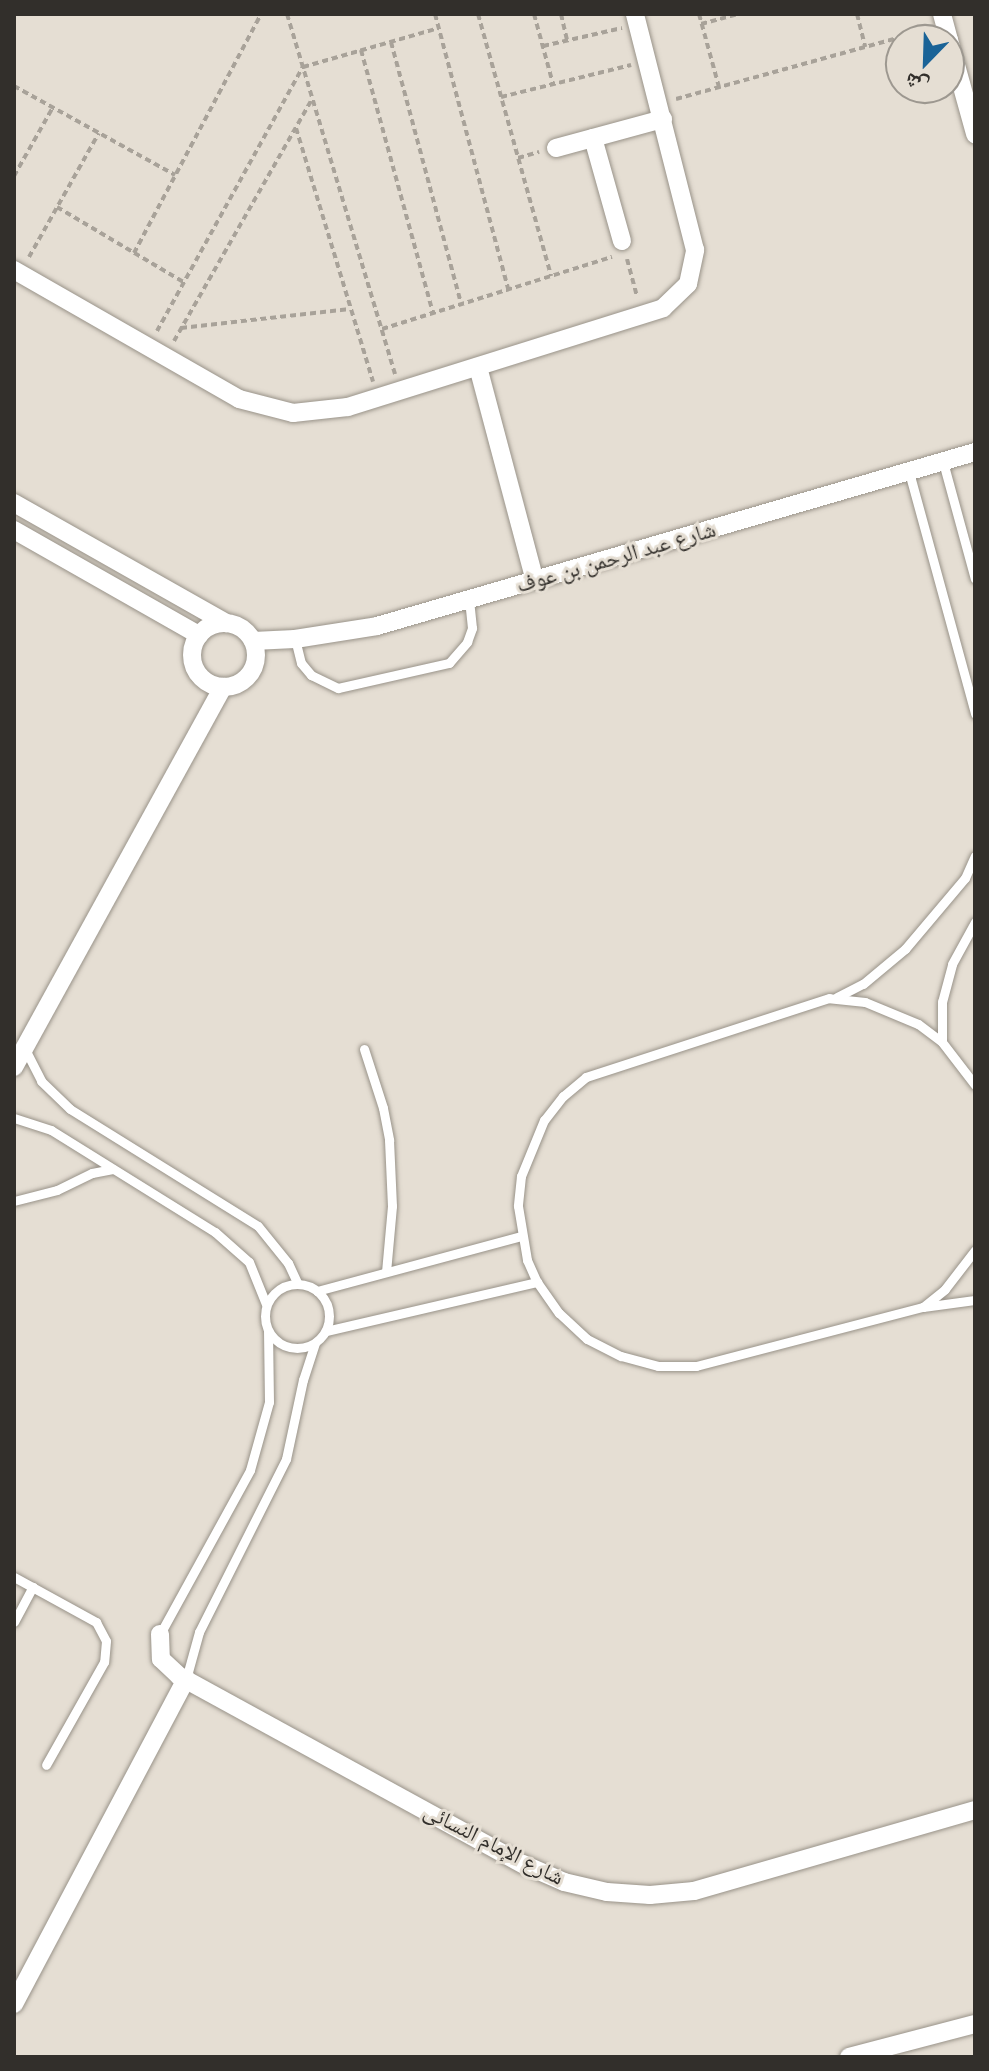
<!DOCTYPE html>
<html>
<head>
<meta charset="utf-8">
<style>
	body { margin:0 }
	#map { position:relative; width:989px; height:2071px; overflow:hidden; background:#e5ded3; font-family:Raleway,"Noto Naskh Arabic",sans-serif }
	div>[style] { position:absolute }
	.path>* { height:4px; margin-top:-2px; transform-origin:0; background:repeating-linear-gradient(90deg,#a8a299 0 6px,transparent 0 10px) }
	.roads { filter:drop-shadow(0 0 2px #999389) drop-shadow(0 0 2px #999389) }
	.service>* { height:9px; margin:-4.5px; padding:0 4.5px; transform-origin:4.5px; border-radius:4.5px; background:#fff }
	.service>.ring { margin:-4.5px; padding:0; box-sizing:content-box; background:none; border:9px solid #fff; border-radius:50% }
	.minor>* { height:18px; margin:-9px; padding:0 9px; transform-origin:9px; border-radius:9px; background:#fff }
	.minor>.ring { margin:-9px; padding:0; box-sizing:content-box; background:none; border:18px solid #fff; border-radius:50% }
	span { translate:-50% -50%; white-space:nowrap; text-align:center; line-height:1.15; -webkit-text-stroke:6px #e5ded3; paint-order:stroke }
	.street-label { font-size:22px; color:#322f2b }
	.frame { position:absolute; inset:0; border:16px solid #322f2b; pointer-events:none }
	.north { position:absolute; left:885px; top:24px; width:80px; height:80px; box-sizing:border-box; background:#e5ded3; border:2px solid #9d9890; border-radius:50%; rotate:203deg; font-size:22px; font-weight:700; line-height:32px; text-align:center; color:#322f2b }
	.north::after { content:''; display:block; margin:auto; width:28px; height:36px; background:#1a6397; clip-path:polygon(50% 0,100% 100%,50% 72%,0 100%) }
</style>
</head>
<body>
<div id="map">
	<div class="path">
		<div style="left:287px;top:14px;width:376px;rotate:73.3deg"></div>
		<div style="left:435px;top:14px;width:285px;rotate:75.1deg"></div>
		<div style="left:478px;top:14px;width:272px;rotate:74.4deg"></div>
		<div style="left:534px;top:14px;width:73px;rotate:74.8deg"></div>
		<div style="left:561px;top:14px;width:28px;rotate:77deg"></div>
		<div style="left:699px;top:14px;width:76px;rotate:74.7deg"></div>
		<div style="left:857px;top:14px;width:34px;rotate:76deg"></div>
		<div style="left:701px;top:24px;width:39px;rotate:-15deg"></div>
		<div style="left:391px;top:42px;width:271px;rotate:75deg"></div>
		<div style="left:543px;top:46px;width:81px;rotate:-12.8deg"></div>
		<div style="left:361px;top:50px;width:273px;rotate:74.7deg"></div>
		<div style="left:14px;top:86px;width:184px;rotate:28.9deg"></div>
		<div style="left:501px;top:97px;width:134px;rotate:-13.8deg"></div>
		<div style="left:676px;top:99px;width:259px;rotate:-15.4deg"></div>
		<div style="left:296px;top:128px;width:265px;rotate:73.1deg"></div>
		<div style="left:518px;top:158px;width:22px;rotate:-16deg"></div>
		<div style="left:14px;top:176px;width:79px;rotate:-60.5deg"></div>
		<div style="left:57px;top:207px;width:149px;rotate:30.7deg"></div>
		<div style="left:134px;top:253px;width:271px;rotate:-62deg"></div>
		<div style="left:29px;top:257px;width:142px;rotate:-60.6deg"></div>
		<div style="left:627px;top:259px;width:39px;rotate:75deg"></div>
		<div style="left:181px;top:328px;width:170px;rotate:-6.4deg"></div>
		<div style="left:382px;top:329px;width:241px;rotate:-17.4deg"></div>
		<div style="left:157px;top:331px;width:302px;rotate:-61.1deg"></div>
		<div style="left:303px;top:67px;width:141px;rotate:-16deg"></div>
		<div style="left:174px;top:341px;width:279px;rotate:-60.3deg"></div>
	</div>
	<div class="roads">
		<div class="service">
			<div style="left:943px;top:462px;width:121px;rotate:74.7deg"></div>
			<div style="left:909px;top:472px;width:251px;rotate:74.7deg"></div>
			<div style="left:295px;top:639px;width:25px;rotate:76deg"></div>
			<div style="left:301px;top:663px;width:16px;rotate:50deg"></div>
			<div style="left:311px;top:675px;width:30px;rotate:26deg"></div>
			<div style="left:338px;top:688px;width:114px;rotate:-12.7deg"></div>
			<div style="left:449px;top:663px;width:28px;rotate:-49deg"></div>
			<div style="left:467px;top:642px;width:15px;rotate:-70deg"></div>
			<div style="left:472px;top:628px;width:28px;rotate:-96deg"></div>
			<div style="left:837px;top:997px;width:29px;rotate:-27deg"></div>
			<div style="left:863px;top:984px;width:55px;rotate:-39.8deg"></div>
			<div style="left:905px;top:949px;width:93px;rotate:-49.8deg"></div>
			<div style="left:965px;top:878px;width:24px;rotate:-66deg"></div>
			<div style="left:942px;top:1042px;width:40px;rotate:-90deg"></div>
			<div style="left:942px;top:1002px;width:39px;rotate:-75deg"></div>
			<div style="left:952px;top:964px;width:48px;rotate:-61.3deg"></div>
			<div style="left:25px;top:1049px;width:36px;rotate:63deg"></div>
			<div style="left:41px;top:1081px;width:40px;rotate:44deg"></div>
			<div style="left:70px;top:1109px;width:221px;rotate:31.9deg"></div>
			<div style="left:258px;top:1226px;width:48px;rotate:51deg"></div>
			<div style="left:288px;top:1263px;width:23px;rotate:65deg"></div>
			<div style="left:364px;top:1049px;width:62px;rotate:72.1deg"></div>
			<div style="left:383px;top:1108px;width:33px;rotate:79deg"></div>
			<div style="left:389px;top:1140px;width:66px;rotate:87.4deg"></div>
			<div style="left:392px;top:1206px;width:66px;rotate:95.2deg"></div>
			<div style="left:975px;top:1085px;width:54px;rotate:-127.5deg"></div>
			<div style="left:942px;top:1042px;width:30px;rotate:-143deg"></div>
			<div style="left:918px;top:1024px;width:57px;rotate:-157.5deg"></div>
			<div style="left:865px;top:1002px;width:36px;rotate:-174deg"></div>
			<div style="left:829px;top:998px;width:256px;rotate:162deg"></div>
			<div style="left:586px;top:1077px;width:30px;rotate:140deg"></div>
			<div style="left:563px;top:1096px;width:31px;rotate:128deg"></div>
			<div style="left:544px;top:1120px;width:61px;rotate:112.3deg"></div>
			<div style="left:521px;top:1176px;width:30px;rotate:96deg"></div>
			<div style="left:518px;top:1206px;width:55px;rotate:80.5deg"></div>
			<div style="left:527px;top:1260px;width:24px;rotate:66deg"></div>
			<div style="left:537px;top:1282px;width:38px;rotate:55deg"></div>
			<div style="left:559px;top:1313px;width:38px;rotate:43deg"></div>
			<div style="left:587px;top:1339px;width:38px;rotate:27deg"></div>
			<div style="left:621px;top:1356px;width:38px;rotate:15deg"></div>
			<div style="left:658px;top:1366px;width:38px"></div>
			<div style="left:696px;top:1366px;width:235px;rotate:-14.6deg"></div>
			<div style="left:923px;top:1307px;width:52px;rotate:-7.7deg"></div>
			<div style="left:14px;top:1118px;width:39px;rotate:18deg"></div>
			<div style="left:51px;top:1130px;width:193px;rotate:31.9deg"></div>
			<div style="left:215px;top:1232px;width:45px;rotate:41.4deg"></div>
			<div style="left:249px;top:1262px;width:45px;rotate:68deg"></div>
			<div style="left:14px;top:1201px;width:44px;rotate:-14.3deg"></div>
			<div style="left:57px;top:1190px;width:39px;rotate:-26deg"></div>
			<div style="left:92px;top:1173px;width:21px;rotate:-11deg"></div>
			<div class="ring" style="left:265px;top:1284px;width:55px;height:55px"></div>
			<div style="left:317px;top:1291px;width:211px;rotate:-15.1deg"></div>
			<div style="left:923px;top:1307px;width:28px;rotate:-39deg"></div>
			<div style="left:945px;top:1289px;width:49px;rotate:-52.4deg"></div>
			<div style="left:326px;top:1331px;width:217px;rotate:-13.1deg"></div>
			<div style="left:14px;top:1577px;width:94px;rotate:28.8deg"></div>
			<div style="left:96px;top:1622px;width:21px;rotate:62deg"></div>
			<div style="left:106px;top:1641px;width:21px;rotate:95deg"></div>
			<div style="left:104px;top:1662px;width:118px;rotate:119.4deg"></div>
			<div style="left:14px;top:1622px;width:40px;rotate:-62deg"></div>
			<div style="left:160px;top:1634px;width:187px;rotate:-61.2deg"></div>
			<div style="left:250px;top:1470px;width:71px;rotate:-74.4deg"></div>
			<div style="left:269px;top:1402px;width:71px;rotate:-90.8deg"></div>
			<div style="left:186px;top:1679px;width:49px;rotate:-74.5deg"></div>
			<div style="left:199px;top:1632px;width:194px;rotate:-63.3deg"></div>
			<div style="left:286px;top:1459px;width:81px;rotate:-77.9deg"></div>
			<div style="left:303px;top:1380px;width:39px;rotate:-72deg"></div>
		</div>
		<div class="minor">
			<div style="left:942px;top:14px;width:27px;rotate:75deg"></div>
			<div style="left:949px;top:40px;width:98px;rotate:74.5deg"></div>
			<div style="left:593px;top:138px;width:107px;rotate:74.3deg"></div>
			<div style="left:556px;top:148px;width:111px;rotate:-15.2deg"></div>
			<div style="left:14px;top:270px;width:259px;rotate:29.8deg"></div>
			<div style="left:239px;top:399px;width:56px;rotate:14.5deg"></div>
			<div style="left:293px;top:413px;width:55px;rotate:-6.2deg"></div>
			<div style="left:348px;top:407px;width:330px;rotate:-17.4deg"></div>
			<div style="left:663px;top:308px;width:35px;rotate:-44deg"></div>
			<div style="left:688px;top:284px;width:35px;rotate:-78deg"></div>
			<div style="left:695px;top:250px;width:244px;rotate:-104.3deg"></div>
			<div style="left:478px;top:367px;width:221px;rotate:75.1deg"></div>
			<div style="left:14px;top:503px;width:244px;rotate:29.5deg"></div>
			<div style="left:14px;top:530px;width:213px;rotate:29.6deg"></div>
			<div class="ring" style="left:192px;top:623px;width:46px;height:46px"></div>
			<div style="left:253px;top:641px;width:42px;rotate:-2.7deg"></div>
			<div style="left:295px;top:639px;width:83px;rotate:-9deg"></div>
			<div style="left:377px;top:626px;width:623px;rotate:-16.22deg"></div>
			<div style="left:14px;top:1067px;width:434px;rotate:-61.2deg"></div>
			<div style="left:160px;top:1634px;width:25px;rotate:88deg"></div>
			<div style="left:161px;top:1659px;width:25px;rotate:43deg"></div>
			<div style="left:179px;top:1676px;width:392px;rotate:28.7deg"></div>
			<div style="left:523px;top:1864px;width:45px;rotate:23.7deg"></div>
			<div style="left:564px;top:1882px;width:44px;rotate:13.1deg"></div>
			<div style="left:607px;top:1892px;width:43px;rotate:4deg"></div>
			<div style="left:650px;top:1895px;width:44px;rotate:-5.2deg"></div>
			<div style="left:694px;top:1891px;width:292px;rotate:-16.1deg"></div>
			<div style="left:14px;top:2004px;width:368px;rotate:-62.1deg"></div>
			<div style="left:849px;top:2057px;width:130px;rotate:-14.7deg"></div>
		</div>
	</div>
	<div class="street-label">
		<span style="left:616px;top:557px;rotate:-16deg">شارع عبد الرحمن بن عوف</span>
		<span style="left:494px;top:1844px;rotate:27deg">شارع الإمام النسائى</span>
	</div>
	<div class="frame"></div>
	<div class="north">ش</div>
</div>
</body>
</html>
